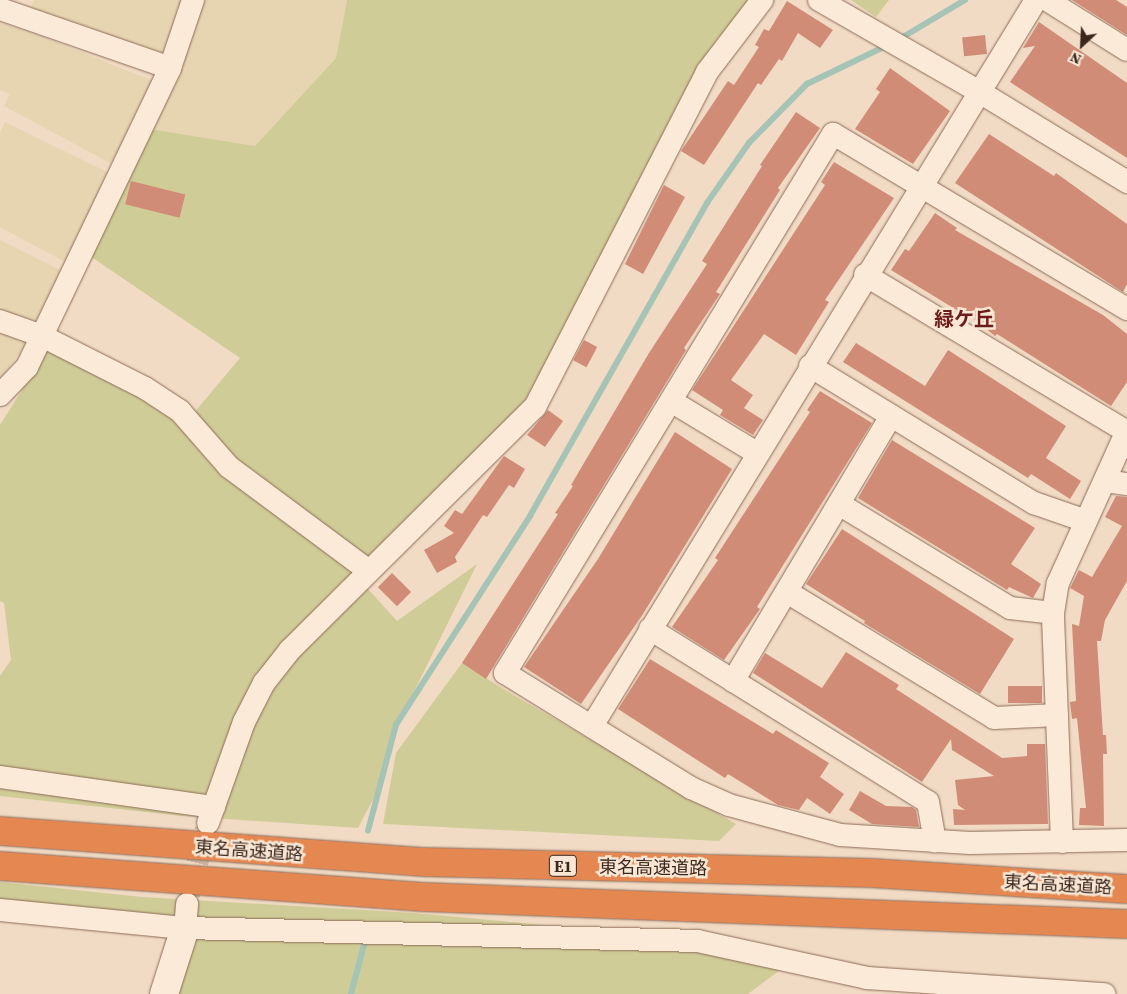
<!DOCTYPE html>
<html>
<head>
<meta charset="utf-8">
<style>
	body { margin:0 }
	#map { position:relative; width:1127px; height:994px; overflow:hidden; background:#f1dbc4; font-family:"Source Serif 4","Noto Sans JP",serif }
	div>[style] { position:absolute }
	.farmland>* { inset:0; background:#e7d4b1 }
	.green>* { inset:0; background:#d0cc97 }
	.stream>* { height:5.5px; margin:-2.75px; padding:0 2.75px; transform-origin:2.75px; border-radius:2.75px; background:#a6c4b5 }
	.building>* { inset:0; background:#d18c77; transform-origin:0 0 }
	.street-tunnel>* { height:22px; margin-top:-11px; transform-origin:0; background:repeating-linear-gradient(90deg,#cdb7a3 0 22px,transparent 0 33px) }
	.roads { filter:drop-shadow(0 0 1px #8d6b59) drop-shadow(0 0 1px #8d6b59) }
	.street>* { height:22px; margin:-11px; padding:0 11px; transform-origin:11px; border-radius:11px; background:#fbead8 }
	.secondary>* { height:28px; margin:-14px; padding:0 14px; transform-origin:14px; border-radius:14px; background:#fbead8 }
	.highway>* { height:28px; margin:-14px; padding:0 14px; transform-origin:14px; border-radius:14px; background:#e58750 }
	span { translate:-50% -50%; white-space:nowrap; text-align:center; line-height:1.15; -webkit-text-stroke:5px #f8e7d4; paint-order:stroke }
	.shield-label span { padding:1px 4px; background:#f8e7d4; border:1px solid; border-radius:4px; -webkit-text-stroke-width:0 }
	.shield-label { font-size:16px; color:#3c271e; font-weight:700 }
	.street-label { font-size:18px; color:#3c271e }
	.quarter-label { font-size:20px; color:#6c1c1a; font-weight:700 }
	.north { position:absolute; left:1057px; top:20px; width:50px; height:50px; -webkit-text-stroke:4px #f8e7d4; paint-order:stroke; rotate:205deg; font-size:14px; font-weight:700; line-height:20px; text-align:center; color:#3c271e }
	.north::after { content:''; display:block; margin:auto; width:18px; height:22px; background:#3c271e; clip-path:polygon(50% 0,100% 100%,50% 72%,0 100%) }
</style>
</head>
<body>
<div id="map">
	<div class="farmland">
		<div style="clip-path:polygon(34px 0,347px 0,336px 58px,255px 146px,150px 129px,166px 59px,30px 10px)"></div>
		<div style="clip-path:polygon(0 23px,36px 34px,153px 81px,112px 164px,4px 106px,10px 94px,0 90px)"></div>
		<div style="clip-path:polygon(5px 122px,109px 173px,67px 263px,0 227px,0 133px)"></div>
		<div style="clip-path:polygon(0 240px,62px 271px,38px 327px,0 314px)"></div>
		<div style="clip-path:polygon(0 332px,28px 342px,0 380px)"></div>
	</div>
	<div class="green">
		<div style="clip-path:polygon(347px 0,758px 0,682px 121px,585px 311px,502px 439px,360px 580px,397px 621px,477px 564px,393px 734px,380px 786px,358px 828px,183px 816px,0 796px,0 676px,11px 660px,4px 603px,0 601px,0 425px,52px 342px,188px 420px,240px 358px,90px 256px,150px 129px,255px 146px,336px 58px)"></div>
		<div style="clip-path:polygon(851px 0,889px 0,876px 17px)"></div>
		<div style="clip-path:polygon(462px 663px,500px 687px,736px 824px,719px 841px,383px 824px,396px 753px)"></div>
		<div style="clip-path:polygon(0 882px,142px 897px,413px 913px,545px 925px,226px 928px,703px 942px,784px 967px,748px 994px,164px 994px,185px 928px,0 910px)"></div>
	</div>
	<div class="stream">
		<div style="left:898px;top:40px;width:78px;rotate:-30.8deg"></div>
		<div style="left:368px;top:831px;width:110px;rotate:-75.2deg"></div>
		<div style="left:396px;top:725px;width:248px;rotate:-57.3deg"></div>
		<div style="left:530px;top:516px;width:360px;rotate:-60.5deg"></div>
		<div style="left:707px;top:203px;width:73px;rotate:-55deg"></div>
		<div style="left:749px;top:143px;width:83px;rotate:-45.5deg"></div>
		<div style="left:807px;top:84px;width:90px;rotate:-25.7deg"></div>
		<div style="left:351px;top:994px;width:51px;rotate:-75.1deg"></div>
	</div>
	<div class="building">
		<div style="clip-path:polygon(1072px 0,1116px 0,1127px 7px,1127px 35px)"></div>
		<div style="clip-path:polygon(787px 1px,833px 30px,820px 48px,798px 33px,782px 61px,779px 59px,761px 85px,758px 83px,704px 165px,681px 151px,728px 81px,734px 85px,759px 47px,755px 45px,764px 29px,769px 31px)"></div>
		<div style="clip-path:polygon(1039px 22px,1127px 83px,1127px 158px,1010px 82px,1035px 46px,1023px 48px)"></div>
		<div style="left:985px;top:35px;width:19px;height:23px;rotate:84deg"></div>
		<div style="clip-path:polygon(890px 68px,950px 111px,913px 164px,855px 129px,880px 92px,876px 89px)"></div>
		<div style="clip-path:polygon(796px 112px,820px 128px,778px 188px,780px 190px,716px 292px,720px 294px,684px 348px,686px 350px,486px 679px,462px 663px,558px 514px,555px 513px,573px 486px,571px 485px,649px 353px,707px 264px,702px 261px,762px 166px,760px 165px)"></div>
		<div style="clip-path:polygon(989px 134px,1054px 176px,1056px 173px,1127px 224px,1127px 284px,1123px 292px,955px 183px)"></div>
		<div style="clip-path:polygon(834px 162px,894px 198px,825px 300px,829px 302px,796px 355px,764px 334px,731px 380px,753px 395px,744px 408px,763px 420px,753px 435px,720px 415px,723px 410px,692px 390px,825px 185px,821px 182px)"></div>
		<div style="left:131px;top:181px;width:56px;height:24px;rotate:14deg"></div>
		<div style="clip-path:polygon(664px 185px,685px 197px,643px 274px,625px 264px)"></div>
		<div style="clip-path:polygon(935px 213px,957px 228px,955px 230px,1103px 315px,1127px 334px,1127px 382px,1111px 406px,997px 334px,995px 336px,962px 309px,960px 312px,891px 270px,905px 249px,909px 251px)"></div>
		<div style="left:584px;top:340px;width:15px;height:23px;rotate:28deg"></div>
		<div style="clip-path:polygon(856px 343px,925px 386px,948px 350px,1066px 426px,1046px 458px,1081px 481px,1070px 499px,1031px 474px,1028px 478px,843px 362px)"></div>
		<div style="clip-path:polygon(820px 391px,872px 423px,757px 607px,760px 609px,724px 660px,672px 627px,718px 560px,715px 558px,810px 412px,807px 410px)"></div>
		<div style="clip-path:polygon(548px 410px,563px 421px,545px 447px,527px 435px)"></div>
		<div style="clip-path:polygon(675px 432px,732px 469px,643px 614px,581px 704px,524px 667px,598px 559px)"></div>
		<div style="clip-path:polygon(892px 440px,1035px 528px,1011px 564px,1041px 584px,1033px 598px,1009px 587px,1007px 590px,858px 498px)"></div>
		<div style="clip-path:polygon(504px 456px,525px 469px,514px 488px,509px 485px,487px 517px,483px 515px,455px 557px,457px 562px,437px 573px,424px 550px,454px 533px,444px 526px,455px 510px,462px 514px)"></div>
		<div style="clip-path:polygon(1116px 496px,1127px 497px,1127px 581px,1105px 620px,1101px 641px,1097px 641px,1103px 735px,1106px 735px,1107px 754px,1103px 754px,1104px 826px,1079px 825px,1080px 808px,1086px 808px,1077px 718px,1072px 719px,1070px 702px,1076px 701px,1072px 624px,1079px 626px,1084px 596px,1070px 588px,1079px 570px,1092px 577px,1122px 526px,1105px 517px)"></div>
		<div style="clip-path:polygon(842px 529px,1014px 639px,980px 694px,864px 623px,865px 621px,806px 584px)"></div>
		<div style="left:392px;top:573px;width:27px;height:20px;rotate:45deg"></div>
		<div style="clip-path:polygon(846px 652px,899px 685px,896px 689px,1002px 758px,1027px 756px,1027px 744px,1045px 744px,1048px 824px,954px 825px,953px 809px,965px 810px,958px 805px,955px 780px,994px 776px,952px 750px,951px 739px,922px 782px,753px 673px,765px 653px,822px 688px)"></div>
		<div style="clip-path:polygon(650px 659px,773px 734px,776px 730px,829px 763px,820px 777px,844px 794px,830px 814px,807px 798px,799px 810px,778px 805px,728px 774px,725px 778px,618px 709px)"></div>
		<div style="left:1042px;top:686px;width:17px;height:34px;rotate:90deg"></div>
		<div style="clip-path:polygon(860px 791px,886px 806px,912px 807px,916px 810px,919px 827px,872px 824px,849px 810px)"></div>
	</div>
	<div class="street-tunnel">
		<div style="left:189px;top:895px;width:68px;rotate:-75.6deg"></div>
	</div>
	<div class="roads">
		<div class="street">
			<div style="left:819px;top:0;width:183px;rotate:29.8deg"></div>
			<div style="left:978px;top:91px;width:175px;rotate:31.4deg"></div>
			<div style="left:1047px;top:0;width:94px;rotate:32deg"></div>
			<div style="left:0;top:9px;width:180px;rotate:19.1deg"></div>
			<div style="left:865px;top:275px;width:305px;rotate:30.9deg"></div>
			<div style="left:1127px;top:309px;width:342px;rotate:-149.2deg"></div>
			<div style="left:833px;top:134px;width:631px;rotate:121.32deg"></div>
			<div style="left:505px;top:673px;width:219px;rotate:31.7deg"></div>
			<div style="left:691px;top:788px;width:42px;rotate:24.1deg"></div>
			<div style="left:729px;top:805px;width:115px;rotate:15.1deg"></div>
			<div style="left:840px;top:835px;width:130px;rotate:3.5deg"></div>
			<div style="left:970px;top:843px;width:157px;rotate:-1.1deg"></div>
			<div style="left:0;top:321px;width:45px;rotate:19.7deg"></div>
			<div style="left:42px;top:336px;width:115px;rotate:26.8deg"></div>
			<div style="left:145px;top:388px;width:42px;rotate:33.3deg"></div>
			<div style="left:180px;top:411px;width:74px;rotate:48.8deg"></div>
			<div style="left:229px;top:467px;width:174px;rotate:36.6deg"></div>
			<div style="left:810px;top:366px;width:263px;rotate:31.5deg"></div>
			<div style="left:1034px;top:503px;width:55px;rotate:19.1deg"></div>
			<div style="left:0;top:395px;width:39px;rotate:-46deg"></div>
			<div style="left:27px;top:367px;width:331px;rotate:-64.4deg"></div>
			<div style="left:170px;top:68px;width:72px;rotate:-71.3deg"></div>
			<div style="left:671px;top:401px;width:100px;rotate:31.2deg"></div>
			<div style="left:1105px;top:481px;width:22px;rotate:8deg"></div>
			<div style="left:839px;top:504px;width:200px;rotate:31.3deg"></div>
			<div style="left:1010px;top:608px;width:43px;rotate:6.6deg"></div>
			<div style="left:787px;top:592px;width:242px;rotate:31.3deg"></div>
			<div style="left:994px;top:718px;width:63px;rotate:-2.7deg"></div>
			<div style="left:650px;top:629px;width:327px;rotate:31.9deg"></div>
			<div style="left:928px;top:802px;width:40px;rotate:80deg"></div>
			<div style="left:733px;top:681px;width:309px;rotate:-59.2deg"></div>
			<div style="left:592px;top:726px;width:851px;rotate:-58.55deg"></div>
			<div style="left:0;top:777px;width:216px;rotate:8deg"></div>
			<div style="left:208px;top:823px;width:107px;rotate:-70.4deg"></div>
			<div style="left:244px;top:722px;width:44px;rotate:-62.9deg"></div>
			<div style="left:264px;top:683px;width:42px;rotate:-51.8deg"></div>
			<div style="left:290px;top:650px;width:345px;rotate:-44.8deg"></div>
			<div style="left:535px;top:407px;width:377px;rotate:-62.8deg"></div>
			<div style="left:707px;top:72px;width:91px;rotate:-52.6deg"></div>
			<div style="left:1062px;top:842px;width:229px;rotate:-92.3deg"></div>
			<div style="left:1053px;top:613px;width:30px;rotate:-81deg"></div>
			<div style="left:1058px;top:583px;width:167px;rotate:-65.6deg"></div>
			<div style="left:0;top:910px;width:186px;rotate:5.6deg"></div>
			<div style="left:185px;top:928px;width:513px;rotate:1.45deg"></div>
			<div style="left:698px;top:941px;width:173px;rotate:12.3deg"></div>
			<div style="left:867px;top:978px;width:238px;rotate:3.9deg"></div>
			<div style="left:185px;top:928px;width:24px;rotate:-85deg"></div>
		</div>
		<div class="secondary">
			<div style="left:164px;top:994px;width:69px;rotate:-72.3deg"></div>
		</div>
		<div class="highway">
			<div style="left:0;top:831px;width:425px;rotate:4.2deg"></div>
			<div style="left:424px;top:862px;width:447px;rotate:1.4deg"></div>
			<div style="left:871px;top:873px;width:256px;rotate:3.6deg"></div>
			<div style="left:0;top:866px;width:424px;rotate:4.2deg"></div>
			<div style="left:423px;top:897px;width:705px;rotate:2.2deg"></div>
		</div>
	</div>
	<div class="shield-label">
		<span style="left:563px;top:866px">E1</span>
	</div>
	<div class="street-label">
		<span style="left:249px;top:851px;rotate:4deg">東名高速道路</span>
		<span style="left:653px;top:868px;rotate:1deg">東名高速道路</span>
		<span style="left:1058px;top:885px;rotate:3deg">東名高速道路</span>
	</div>
	<div class="quarter-label">
		<span style="left:964px;top:319px">緑ケ丘</span>
	</div>
	<div class="north">N</div>
</div>
</body>
</html>
